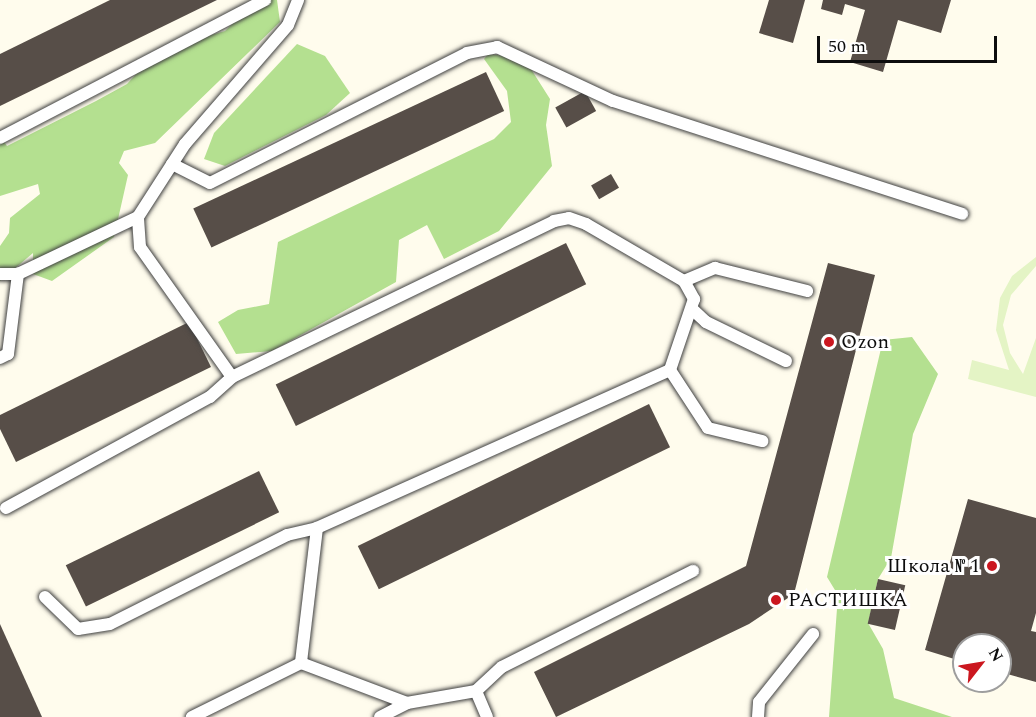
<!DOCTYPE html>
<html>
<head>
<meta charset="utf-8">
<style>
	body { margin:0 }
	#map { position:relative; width:1036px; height:717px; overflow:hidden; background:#fffced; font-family:Spectral,serif }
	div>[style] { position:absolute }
	.forest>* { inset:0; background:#b4e090 }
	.pitch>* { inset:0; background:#e4f4c5 }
	.building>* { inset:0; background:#574e48; transform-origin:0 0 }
	.roads { filter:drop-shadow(0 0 2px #404040) drop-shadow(0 0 2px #404040) }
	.lane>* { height:12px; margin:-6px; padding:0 6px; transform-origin:6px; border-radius:6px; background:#fff }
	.dots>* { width:16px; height:16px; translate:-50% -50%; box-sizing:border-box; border:3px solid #fff; border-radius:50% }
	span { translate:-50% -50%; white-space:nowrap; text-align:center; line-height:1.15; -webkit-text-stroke:6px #fff; paint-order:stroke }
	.poi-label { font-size:20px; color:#0d0d0d }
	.left { translate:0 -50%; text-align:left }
	.right { translate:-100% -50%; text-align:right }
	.north { position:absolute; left:952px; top:633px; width:60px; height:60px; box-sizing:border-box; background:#fff; border:2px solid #9e9e9e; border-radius:50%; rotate:59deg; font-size:16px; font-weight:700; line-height:24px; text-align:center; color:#0d0d0d }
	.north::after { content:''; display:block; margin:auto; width:21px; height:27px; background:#cb171f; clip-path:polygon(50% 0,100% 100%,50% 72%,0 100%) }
	.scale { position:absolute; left:817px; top:36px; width:180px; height:27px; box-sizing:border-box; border:3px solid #0d0d0d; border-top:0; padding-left:8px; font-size:18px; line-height:21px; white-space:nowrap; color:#0d0d0d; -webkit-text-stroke:4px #fff; paint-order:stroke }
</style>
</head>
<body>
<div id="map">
	<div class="forest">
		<div style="clip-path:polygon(256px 0,277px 0,280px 22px,155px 143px,124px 151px,119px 163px,128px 175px,114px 237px,52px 281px,33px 274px,33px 253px,0 281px,0 246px,9px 233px,10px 218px,40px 194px,38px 184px,0 196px,0 136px,7px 146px,96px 101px,127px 84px,158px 50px,225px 31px)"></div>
		<div style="clip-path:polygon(297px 44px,325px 56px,350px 93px,326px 115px,225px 166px,204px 159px,214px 133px)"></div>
		<div style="clip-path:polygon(488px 54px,524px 58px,550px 99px,546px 125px,552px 166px,499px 231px,444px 259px,427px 225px,399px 240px,396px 282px,272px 351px,236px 354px,218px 322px,238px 310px,269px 304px,278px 242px,494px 139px,511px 122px,507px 91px,484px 59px)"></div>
		<div style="clip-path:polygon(912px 337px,938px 374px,913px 434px,891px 558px,878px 579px,868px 623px,883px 649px,894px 698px,952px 717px,829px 717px,838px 595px,827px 577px,883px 340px)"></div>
	</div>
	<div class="pitch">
		<div style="clip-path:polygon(1036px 257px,1036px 266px,1011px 295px,1003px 325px,1010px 353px,1023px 374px,1036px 338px,1036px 397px,968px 379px,972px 360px,1009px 370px,996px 330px,1000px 298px,1012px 276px)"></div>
	</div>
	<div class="building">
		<div style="clip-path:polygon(110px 0,217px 0,0 106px,0 54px)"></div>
		<div style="clip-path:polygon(769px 0,805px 0,793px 43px,759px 33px)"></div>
		<div style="clip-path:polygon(823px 0,951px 0,941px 33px,898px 20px,883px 72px,850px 62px,865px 10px,845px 4px,842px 15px,821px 9px)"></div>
		<div style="left:486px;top:72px;width:43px;height:323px;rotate:65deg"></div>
		<div style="left:585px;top:91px;width:23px;height:34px;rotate:61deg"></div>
		<div style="left:611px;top:174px;width:16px;height:23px;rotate:60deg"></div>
		<div style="left:566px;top:243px;width:46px;height:323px;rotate:64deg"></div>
		<div style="clip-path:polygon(828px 263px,875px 275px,794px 594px,749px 624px,556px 717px,534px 672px,746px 566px)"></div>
		<div style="clip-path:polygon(189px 322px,211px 367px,16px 462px,0 429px,0 415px)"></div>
		<div style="left:649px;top:404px;width:48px;height:324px;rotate:64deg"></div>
		<div style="left:259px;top:471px;width:46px;height:215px;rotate:64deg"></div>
		<div style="clip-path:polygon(968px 499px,1036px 518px,1036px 613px,1031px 631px,1036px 632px,1036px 682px,1000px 672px,1000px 645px,964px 645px,964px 662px,925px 650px)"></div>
		<div style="left:878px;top:579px;width:28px;height:46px;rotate:13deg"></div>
		<div style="clip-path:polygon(0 624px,42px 717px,0 717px)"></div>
	</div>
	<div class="roads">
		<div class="lane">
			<div style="left:0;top:138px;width:299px;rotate:-27.5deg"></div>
			<div style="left:172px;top:164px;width:42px;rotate:26.6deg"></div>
			<div style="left:210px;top:183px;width:288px;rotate:-26.8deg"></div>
			<div style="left:467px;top:53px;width:31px;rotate:-11deg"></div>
			<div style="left:497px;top:47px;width:128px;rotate:25deg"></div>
			<div style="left:613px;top:101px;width:367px;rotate:17.9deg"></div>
			<div style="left:0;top:274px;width:18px"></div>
			<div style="left:18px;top:274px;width:133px;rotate:-25.4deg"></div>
			<div style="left:684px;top:281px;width:34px;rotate:-23deg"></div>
			<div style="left:715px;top:268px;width:95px;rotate:14deg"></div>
			<div style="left:692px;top:309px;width:19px;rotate:43deg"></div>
			<div style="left:706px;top:322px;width:89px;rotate:26deg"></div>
			<div style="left:0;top:358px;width:9px;rotate:-27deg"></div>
			<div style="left:8px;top:354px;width:81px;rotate:-82.9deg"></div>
			<div style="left:670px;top:370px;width:69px;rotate:56.8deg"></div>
			<div style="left:708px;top:428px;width:56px;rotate:13.5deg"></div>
			<div style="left:232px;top:377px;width:159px;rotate:-125.3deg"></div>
			<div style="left:140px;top:247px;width:30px;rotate:-94deg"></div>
			<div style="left:138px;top:217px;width:87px;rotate:-57.2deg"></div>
			<div style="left:185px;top:144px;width:157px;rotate:-49.1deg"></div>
			<div style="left:288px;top:25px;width:27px;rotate:-68deg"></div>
			<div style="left:6px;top:508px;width:232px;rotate:-28.6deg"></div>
			<div style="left:210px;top:397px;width:30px;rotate:-42deg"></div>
			<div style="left:232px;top:377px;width:358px;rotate:-25.8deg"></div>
			<div style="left:554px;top:221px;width:15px;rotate:-11deg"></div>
			<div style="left:569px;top:218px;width:18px;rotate:19deg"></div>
			<div style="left:586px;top:224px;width:113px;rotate:30.2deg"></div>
			<div style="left:684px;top:281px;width:21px;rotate:61deg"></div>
			<div style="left:694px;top:299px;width:75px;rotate:108.7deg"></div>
			<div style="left:670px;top:370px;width:387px;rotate:155.9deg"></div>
			<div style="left:317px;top:528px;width:136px;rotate:96.8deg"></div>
			<div style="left:301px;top:663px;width:122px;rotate:153.6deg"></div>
			<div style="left:45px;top:597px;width:46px;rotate:44.1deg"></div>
			<div style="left:78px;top:629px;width:32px;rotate:-9deg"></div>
			<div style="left:110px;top:624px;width:198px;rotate:-26.7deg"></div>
			<div style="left:287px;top:535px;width:31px;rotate:-13deg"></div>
			<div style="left:301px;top:663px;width:113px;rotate:20.7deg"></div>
			<div style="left:476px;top:691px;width:28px;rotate:67deg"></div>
			<div style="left:380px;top:717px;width:30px;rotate:-27deg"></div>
			<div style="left:407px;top:703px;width:70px;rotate:-9.9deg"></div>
			<div style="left:476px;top:691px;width:35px;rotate:-43deg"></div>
			<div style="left:502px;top:667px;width:214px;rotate:-26.7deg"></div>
			<div style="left:758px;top:717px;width:15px;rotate:-86deg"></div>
			<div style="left:759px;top:702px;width:87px;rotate:-51.5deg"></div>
		</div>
	</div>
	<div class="dots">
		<div style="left:829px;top:342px;background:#cb171f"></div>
		<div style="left:992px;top:566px;background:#cb171f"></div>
		<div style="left:776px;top:600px;background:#cb171f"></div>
	</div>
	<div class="poi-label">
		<span class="left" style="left:841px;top:342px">Ozon</span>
		<span class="right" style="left:980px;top:566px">Школа № 1</span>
		<span class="left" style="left:788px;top:600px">РАСТИШКА</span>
	</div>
	<div class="north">N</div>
	<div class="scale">50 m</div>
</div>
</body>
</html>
